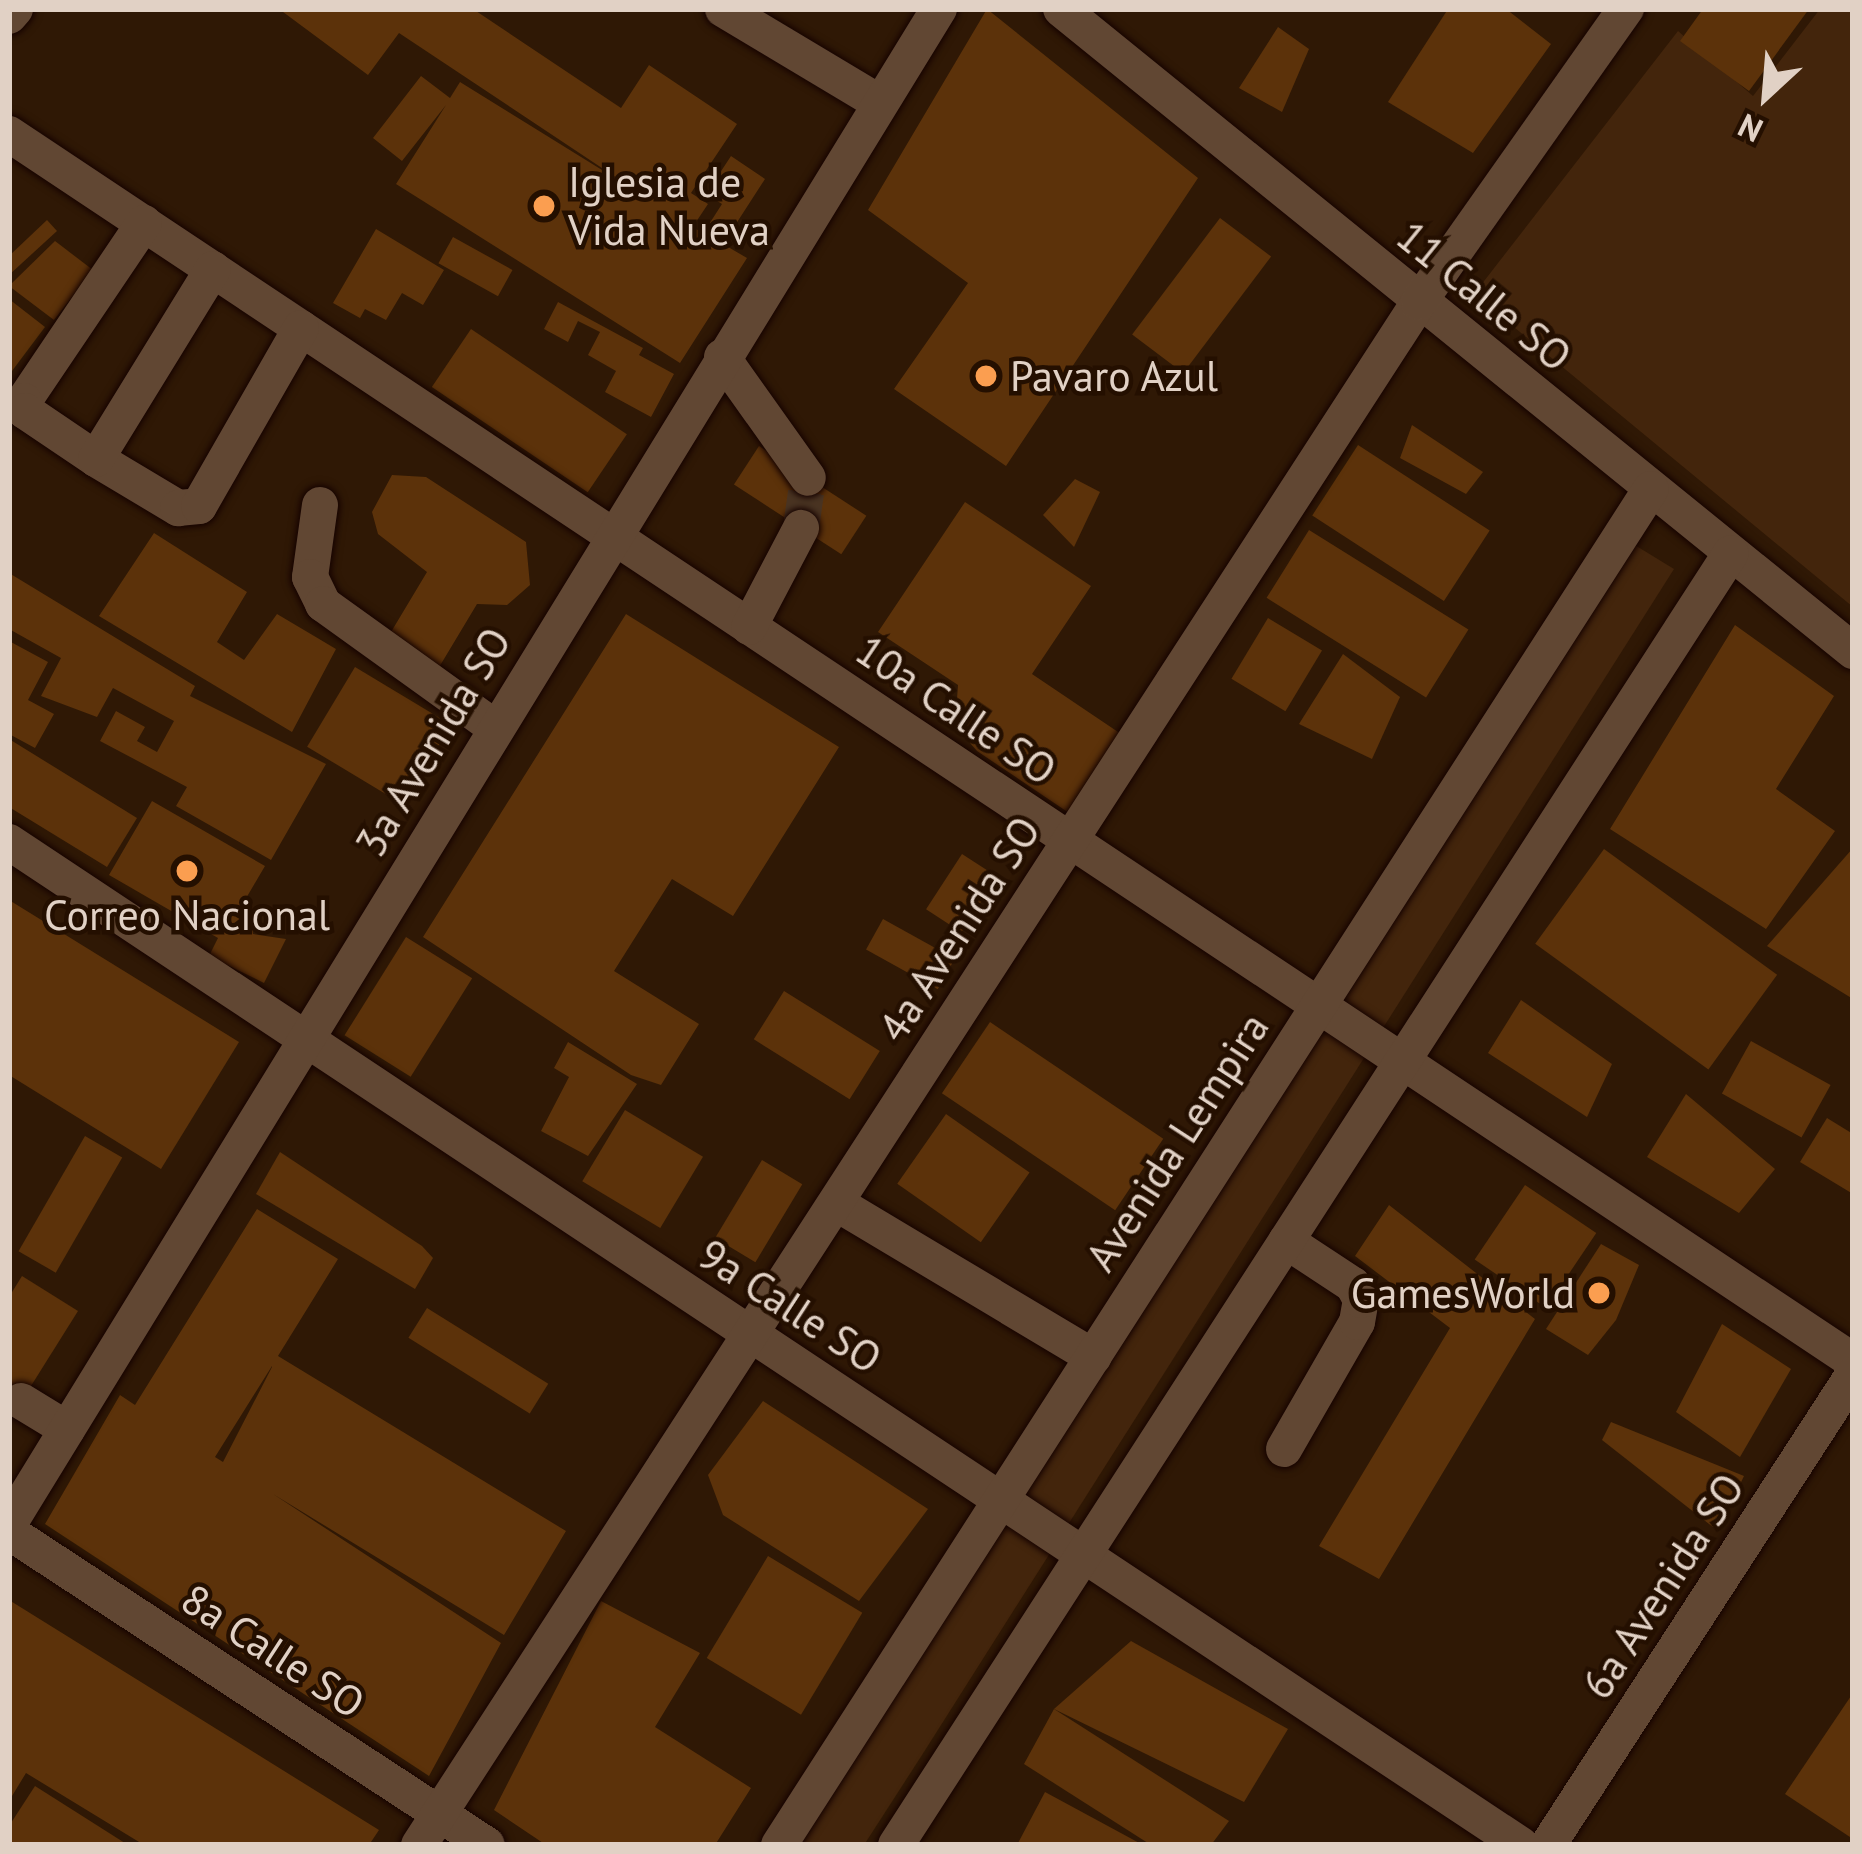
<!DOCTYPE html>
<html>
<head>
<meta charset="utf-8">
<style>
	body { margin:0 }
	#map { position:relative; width:1862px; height:1854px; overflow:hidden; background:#2f1805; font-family:"PT Sans",sans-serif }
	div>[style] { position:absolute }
	.green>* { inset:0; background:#43250c }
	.building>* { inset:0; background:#5c320a; transform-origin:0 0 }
	.minor-tunnel>* { height:36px; margin-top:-18px; transform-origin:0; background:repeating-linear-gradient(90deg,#4a3422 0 36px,transparent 0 54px) }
	.roads { filter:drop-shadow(0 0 3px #160300) drop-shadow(0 0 3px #160300) }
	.minor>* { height:36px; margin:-18px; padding:0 18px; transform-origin:18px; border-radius:18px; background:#614733 }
	.dots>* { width:33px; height:33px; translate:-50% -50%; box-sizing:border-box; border:6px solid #240f00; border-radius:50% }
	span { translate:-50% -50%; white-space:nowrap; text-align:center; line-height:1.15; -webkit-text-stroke:9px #240f00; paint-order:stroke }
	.poi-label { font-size:42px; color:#e1d1c5 }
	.left { translate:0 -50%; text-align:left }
	.right { translate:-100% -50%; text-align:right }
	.street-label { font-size:42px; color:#e1d1c5 }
	.frame { position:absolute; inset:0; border:12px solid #e1d1c5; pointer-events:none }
	.north { position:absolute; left:1706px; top:36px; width:120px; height:120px; -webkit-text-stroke:9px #240f00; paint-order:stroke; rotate:206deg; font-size:33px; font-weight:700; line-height:48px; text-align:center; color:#e1d1c5 }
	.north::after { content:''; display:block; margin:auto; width:42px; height:54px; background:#e1d1c5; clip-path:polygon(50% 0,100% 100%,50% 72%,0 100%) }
</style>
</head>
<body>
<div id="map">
	<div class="green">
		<div style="clip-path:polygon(1820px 9px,1853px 9px,1853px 607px,1474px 294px,1678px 31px,1753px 96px)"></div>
		<div style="clip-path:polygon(1625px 539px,1674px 569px,922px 1755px,864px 1845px,780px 1845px)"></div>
	</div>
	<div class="building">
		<div style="clip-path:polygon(279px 9px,473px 9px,621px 108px,649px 65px,737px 124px,691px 193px,708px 204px,692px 228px,704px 232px,722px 204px,706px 194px,731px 156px,765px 179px,723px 244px,747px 258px,680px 363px,396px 184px,446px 105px,402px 161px,373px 138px,421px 76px,450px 98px,460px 82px,644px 196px,399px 33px,368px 75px)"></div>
		<div style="clip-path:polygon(987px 9px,1198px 178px,1006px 466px,894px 389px,968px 283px,868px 210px)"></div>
		<div style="clip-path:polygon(1448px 9px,1506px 9px,1551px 44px,1473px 153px,1388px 102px)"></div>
		<div style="clip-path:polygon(1703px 9px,1809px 9px,1749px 91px,1680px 41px)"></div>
		<div style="clip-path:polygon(1278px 27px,1309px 49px,1282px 112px,1239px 88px)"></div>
		<div style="left:1220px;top:218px;width:64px;height:146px;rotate:37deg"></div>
		<div style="clip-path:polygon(47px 220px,57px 231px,9px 275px,9px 256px)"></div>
		<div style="clip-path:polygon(376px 229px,444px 270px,423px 305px,402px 293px,386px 320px,365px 309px,360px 318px,333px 303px)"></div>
		<div style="left:453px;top:237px;width:68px;height:30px;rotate:29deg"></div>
		<div style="clip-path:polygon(55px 241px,93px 270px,54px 320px,9px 286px)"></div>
		<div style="clip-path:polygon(9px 299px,45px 327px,9px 375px)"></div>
		<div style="clip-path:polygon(558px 302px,643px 348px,639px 355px,674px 374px,651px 417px,605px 392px,616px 371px,588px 355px,600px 332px,578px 321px,568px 342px,544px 329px)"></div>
		<div style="left:471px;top:329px;width:188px;height:70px;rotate:34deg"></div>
		<div style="clip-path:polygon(1412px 425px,1483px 472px,1466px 494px,1400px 458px)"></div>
		<div style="left:1358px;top:445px;width:157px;height:84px;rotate:33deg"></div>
		<div style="left:759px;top:446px;width:128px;height:46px;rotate:33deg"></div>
		<div style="clip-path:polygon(392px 475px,426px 477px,526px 542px,530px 585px,507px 605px,477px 604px,435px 674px,385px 642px,427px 572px,378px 534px,372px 512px)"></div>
		<div style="clip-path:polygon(1075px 479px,1100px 492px,1074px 547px,1043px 515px)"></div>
		<div style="clip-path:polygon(965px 502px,1091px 586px,1032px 674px,1124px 736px,1072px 815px,977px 751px,955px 726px,958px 685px,878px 632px)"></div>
		<div style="left:1309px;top:530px;width:188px;height:80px;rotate:32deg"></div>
		<div style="clip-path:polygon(154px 533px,247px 592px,217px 642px,244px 660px,277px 614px,336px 649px,292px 732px,99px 616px)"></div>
		<div style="clip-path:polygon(9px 573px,195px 686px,190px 696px,326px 764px,271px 860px,176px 806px,187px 787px,100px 741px,116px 711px,145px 727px,137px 741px,157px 752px,174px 721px,113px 688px,97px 717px,41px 696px,61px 658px,9px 629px)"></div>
		<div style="clip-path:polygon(626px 614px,839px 747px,733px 916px,672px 879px,614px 971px,699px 1024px,661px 1085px,631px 1075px,423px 937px)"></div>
		<div style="left:1268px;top:618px;width:63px;height:71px;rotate:31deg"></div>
		<div style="clip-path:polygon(1735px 625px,1834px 696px,1776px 789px,1835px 831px,1766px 929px,1610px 829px)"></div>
		<div style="clip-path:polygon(9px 641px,48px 662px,28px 700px,54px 714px,35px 748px,9px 734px)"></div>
		<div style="clip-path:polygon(1343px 654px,1400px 697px,1372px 759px,1299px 724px)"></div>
		<div style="left:355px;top:667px;width:112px;height:93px;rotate:31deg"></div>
		<div style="clip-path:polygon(9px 739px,137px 818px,107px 867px,9px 807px)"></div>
		<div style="clip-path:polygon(152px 801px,265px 866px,238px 912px,251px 918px,253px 934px,286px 939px,264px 983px,209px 956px,218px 938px,109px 875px)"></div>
		<div style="clip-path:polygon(1853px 848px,1853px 999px,1767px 946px)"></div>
		<div style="left:1604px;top:849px;width:214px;height:117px;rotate:36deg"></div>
		<div style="left:962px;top:854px;width:42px;height:66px;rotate:33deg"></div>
		<div style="clip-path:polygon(9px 900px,239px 1042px,161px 1169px,9px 1075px)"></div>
		<div style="left:883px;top:919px;width:82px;height:35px;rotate:29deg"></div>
		<div style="left:406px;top:937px;width:78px;height:116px;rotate:32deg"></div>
		<div style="left:784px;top:991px;width:113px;height:57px;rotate:32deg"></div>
		<div style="clip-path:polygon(1521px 1000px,1612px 1064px,1587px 1117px,1488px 1053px)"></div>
		<div style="left:990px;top:1022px;width:209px;height:86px;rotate:34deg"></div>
		<div style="left:1751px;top:1041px;width:91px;height:60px;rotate:29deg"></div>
		<div style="clip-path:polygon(568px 1042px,637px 1084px,588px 1156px,541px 1131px,569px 1077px,554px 1068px)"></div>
		<div style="clip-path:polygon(1686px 1094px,1775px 1169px,1739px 1213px,1647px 1157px)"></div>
		<div style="left:625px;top:1110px;width:91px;height:83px;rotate:31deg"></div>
		<div style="left:946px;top:1114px;width:102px;height:85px;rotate:35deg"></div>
		<div style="clip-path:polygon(1827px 1118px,1853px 1134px,1853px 1194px,1800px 1162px)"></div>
		<div style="left:85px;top:1136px;width:43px;height:133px;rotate:30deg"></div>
		<div style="clip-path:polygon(280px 1152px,422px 1246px,433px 1258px,415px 1289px,256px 1194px)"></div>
		<div style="left:762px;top:1160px;width:47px;height:91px;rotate:31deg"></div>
		<div style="left:1525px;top:1185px;width:86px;height:90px;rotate:34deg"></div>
		<div style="clip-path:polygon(1389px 1205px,1535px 1319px,1379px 1579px,1319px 1546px,1450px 1328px,1355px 1256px)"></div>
		<div style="clip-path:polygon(evenodd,257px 1209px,338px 1259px,278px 1356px,566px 1531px,504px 1635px,273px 1494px,501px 1643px,429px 1776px,45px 1524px,120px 1395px,135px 1405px,257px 1209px,272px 1366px,272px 1367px,223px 1462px,215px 1457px,272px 1366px)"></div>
		<div style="clip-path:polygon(1601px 1244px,1639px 1265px,1616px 1320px,1588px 1355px,1546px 1329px)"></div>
		<div style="clip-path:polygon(22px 1276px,78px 1311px,9px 1421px,9px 1297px)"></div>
		<div style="left:427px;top:1308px;width:143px;height:35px;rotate:32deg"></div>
		<div style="clip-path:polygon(1722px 1324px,1791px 1369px,1740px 1457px,1676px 1412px)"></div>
		<div style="clip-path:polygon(763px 1401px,928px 1509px,859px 1601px,723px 1515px,708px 1475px)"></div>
		<div style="clip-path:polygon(1611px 1422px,1744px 1476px,1718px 1531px,1602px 1440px)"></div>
		<div style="left:768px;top:1556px;width:110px;height:119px;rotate:31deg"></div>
		<div style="clip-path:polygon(9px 1600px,379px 1830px,369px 1845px,144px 1845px,26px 1773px,9px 1801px)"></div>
		<div style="clip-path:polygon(601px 1601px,700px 1653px,655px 1727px,751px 1788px,715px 1845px,546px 1845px,494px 1810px)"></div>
		<div style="clip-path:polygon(1131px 1641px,1288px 1729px,1244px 1802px,1054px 1709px)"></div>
		<div style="clip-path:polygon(1853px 1693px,1853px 1839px,1785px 1794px)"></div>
		<div style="clip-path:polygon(1054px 1709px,1229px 1821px,1211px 1845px,1151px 1845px,1024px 1764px)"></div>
		<div style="clip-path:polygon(35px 1786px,128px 1845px,9px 1845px,9px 1826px)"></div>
		<div style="clip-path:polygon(1045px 1792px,1143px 1845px,1017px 1845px)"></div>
	</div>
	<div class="minor-tunnel">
		<div style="left:801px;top:528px;width:50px;rotate:-82deg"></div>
	</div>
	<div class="roads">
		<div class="minor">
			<div style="left:723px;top:9px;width:183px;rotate:30.9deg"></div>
			<div style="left:1061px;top:9px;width:1020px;rotate:39.03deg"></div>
			<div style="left:9px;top:16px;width:9px;rotate:-49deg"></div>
			<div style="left:9px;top:134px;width:2215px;rotate:33.64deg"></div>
			<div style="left:144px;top:223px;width:215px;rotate:124deg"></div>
			<div style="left:24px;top:401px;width:10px;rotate:84deg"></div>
			<div style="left:25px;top:411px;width:86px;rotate:34.1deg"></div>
			<div style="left:96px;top:459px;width:96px;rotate:30.9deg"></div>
			<div style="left:178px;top:508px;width:21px;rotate:-5deg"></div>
			<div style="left:199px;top:506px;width:205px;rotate:-60.2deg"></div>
			<div style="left:722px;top:357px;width:148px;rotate:54.6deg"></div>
			<div style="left:96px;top:459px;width:223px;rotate:-58.4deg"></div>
			<div style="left:320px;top:505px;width:73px;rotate:97.9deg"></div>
			<div style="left:310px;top:577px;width:30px;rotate:64deg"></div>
			<div style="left:323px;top:604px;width:211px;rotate:35.7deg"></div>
			<div style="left:749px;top:627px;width:112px;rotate:-62.3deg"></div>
			<div style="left:9px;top:842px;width:1814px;rotate:33.56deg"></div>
			<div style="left:836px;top:1203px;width:300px;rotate:30.9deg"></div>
			<div style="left:21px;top:1401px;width:54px;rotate:31.3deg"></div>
			<div style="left:1284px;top:1449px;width:146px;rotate:-60.1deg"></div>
			<div style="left:1357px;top:1322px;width:22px;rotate:-80deg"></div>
			<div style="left:1361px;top:1300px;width:17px;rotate:-118deg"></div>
			<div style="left:1353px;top:1285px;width:80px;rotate:-146.7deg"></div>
			<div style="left:9px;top:1524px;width:1778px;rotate:-58.46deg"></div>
			<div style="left:9px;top:1532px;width:571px;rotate:33.22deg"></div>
			<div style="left:419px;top:1845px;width:1839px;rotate:-57.05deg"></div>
			<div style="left:1419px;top:302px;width:359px;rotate:-54.8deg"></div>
			<div style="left:779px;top:1845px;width:1612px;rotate:-57.26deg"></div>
			<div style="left:896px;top:1845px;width:1538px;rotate:-57.13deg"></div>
			<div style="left:1548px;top:1845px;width:560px;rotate:-57.02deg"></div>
		</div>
	</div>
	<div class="dots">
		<div style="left:544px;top:206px;background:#fb9e50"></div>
		<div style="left:986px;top:376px;background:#fb9e50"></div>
		<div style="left:187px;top:871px;background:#fb9e50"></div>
		<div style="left:1599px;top:1293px;background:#fb9e50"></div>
	</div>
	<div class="poi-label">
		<span class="left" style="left:568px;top:206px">Iglesia de<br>Vida Nueva</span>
		<span class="left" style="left:1010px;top:376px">Pavaro Azul</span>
		<span style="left:187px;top:915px">Correo Nacional</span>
		<span class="right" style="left:1575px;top:1293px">GamesWorld</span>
	</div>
	<div class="street-label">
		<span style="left:1484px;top:296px;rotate:39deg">11 Calle SO</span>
		<span style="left:956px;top:710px;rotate:34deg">10a Calle SO</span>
		<span style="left:433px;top:742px;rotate:-59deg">3a Avenida SO</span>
		<span style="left:959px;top:929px;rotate:-57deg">4a Avenida SO</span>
		<span style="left:1177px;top:1142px;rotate:-57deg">Avenida Lempira</span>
		<span style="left:790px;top:1306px;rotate:33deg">9a Calle SO</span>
		<span style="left:1663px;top:1586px;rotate:-57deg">6a Avenida SO</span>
		<span style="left:273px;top:1651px;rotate:33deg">8a Calle SO</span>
	</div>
	<div class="frame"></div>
	<div class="north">N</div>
</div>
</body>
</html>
